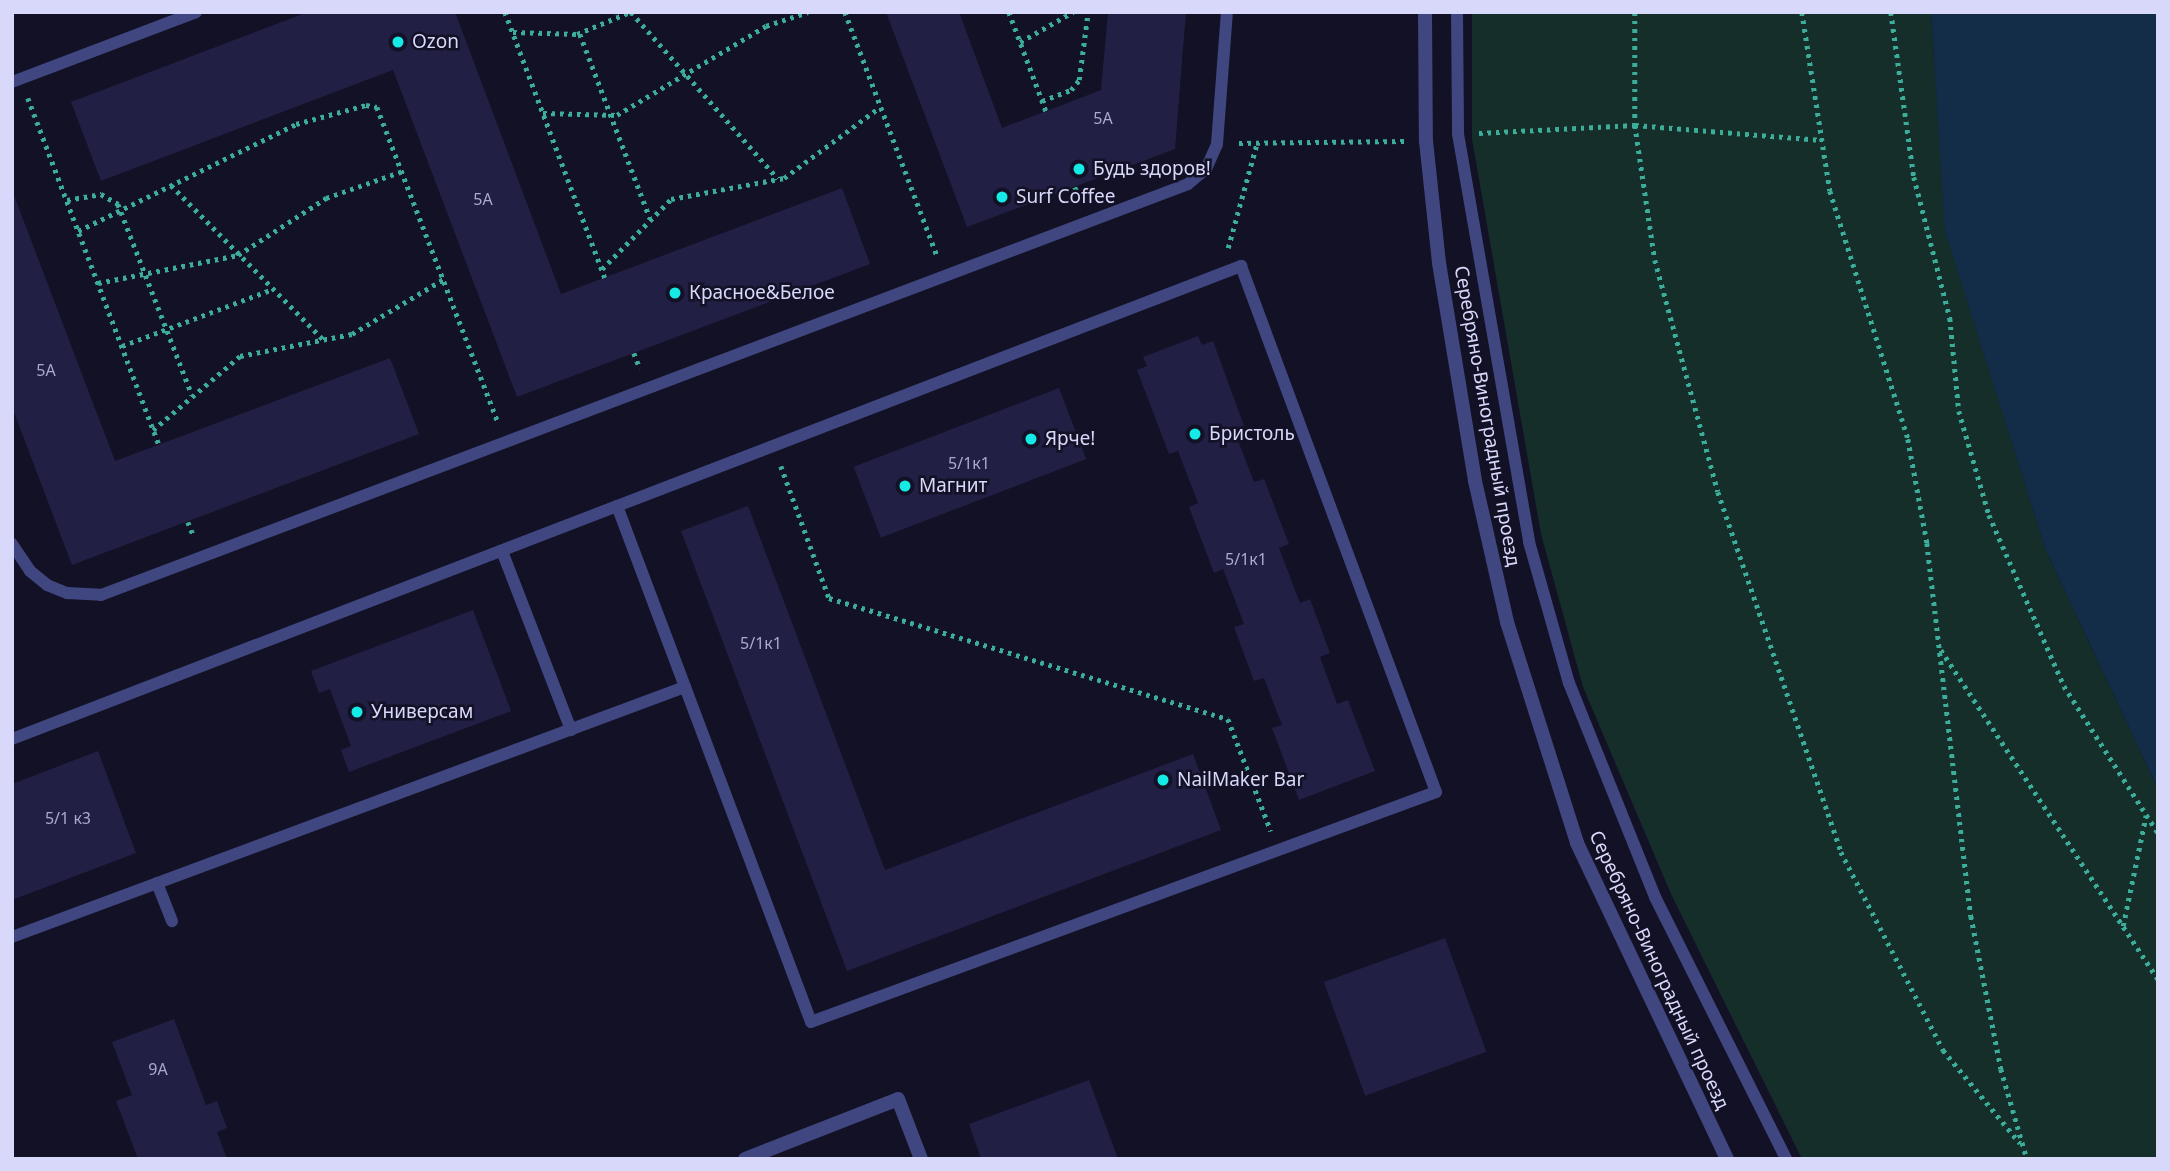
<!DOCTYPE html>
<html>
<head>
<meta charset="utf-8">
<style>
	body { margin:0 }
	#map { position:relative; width:2170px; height:1171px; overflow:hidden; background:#121125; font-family:"Noto Sans",sans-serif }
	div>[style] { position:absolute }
	.green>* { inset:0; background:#152e2a }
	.water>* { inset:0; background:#132c47 }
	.building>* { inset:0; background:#221f44; transform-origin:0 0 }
	.path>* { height:4.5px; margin-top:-2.25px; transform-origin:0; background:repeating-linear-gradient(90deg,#3bad99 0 3.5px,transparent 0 8.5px) }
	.lane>* { height:12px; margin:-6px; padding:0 6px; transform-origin:6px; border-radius:6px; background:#40467f }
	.street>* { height:14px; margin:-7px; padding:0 7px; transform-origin:7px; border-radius:7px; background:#40467f }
	.dots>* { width:19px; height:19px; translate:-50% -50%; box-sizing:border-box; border:4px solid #121125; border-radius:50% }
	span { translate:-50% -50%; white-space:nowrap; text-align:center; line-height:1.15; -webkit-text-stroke:5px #121125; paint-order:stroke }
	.number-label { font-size:16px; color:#aaaacd }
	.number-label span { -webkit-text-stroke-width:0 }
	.poi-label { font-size:19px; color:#d8d8fb }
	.left { translate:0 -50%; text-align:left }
	.street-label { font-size:19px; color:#d8d8fb }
	.frame { position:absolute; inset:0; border:14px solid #d8d8fb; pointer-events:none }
</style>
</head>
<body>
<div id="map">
	<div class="green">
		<div style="clip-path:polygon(1472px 12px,1931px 12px,1946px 231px,2046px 551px,2158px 789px,2158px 1159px,1802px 1159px,1671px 894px,1583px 687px,1541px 534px,1472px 139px)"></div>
	</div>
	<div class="water">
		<div style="clip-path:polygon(1931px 12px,2158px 12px,2158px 789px,2046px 551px,1945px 231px)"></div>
	</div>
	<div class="building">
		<div style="clip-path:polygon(308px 12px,455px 12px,561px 294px,842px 188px,870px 264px,517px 397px,393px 70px,101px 181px,71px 102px)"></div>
		<div style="clip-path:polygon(886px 12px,959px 12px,1002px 128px,1101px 90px,1108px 12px,1186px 12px,1175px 149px,967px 227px)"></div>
		<div style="clip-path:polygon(12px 190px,115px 461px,390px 358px,419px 434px,72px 565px,12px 407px)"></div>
		<div style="clip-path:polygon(1198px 336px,1202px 345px,1213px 341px,1244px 426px,1234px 430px,1254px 482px,1264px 479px,1289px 544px,1279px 548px,1300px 603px,1310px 599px,1330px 653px,1320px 657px,1337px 704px,1348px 700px,1375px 771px,1299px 800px,1272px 728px,1282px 725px,1264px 678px,1254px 681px,1234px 627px,1244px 624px,1223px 569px,1214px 573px,1189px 507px,1198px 503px,1178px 451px,1169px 454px,1137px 370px,1147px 366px,1143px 357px)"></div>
		<div style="left:1059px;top:388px;width:76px;height:220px;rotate:69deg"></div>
		<div style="clip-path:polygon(748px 506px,885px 870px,1193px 754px,1221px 830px,847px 971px,681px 531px)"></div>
		<div style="clip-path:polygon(473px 610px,511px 711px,349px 772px,341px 750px,351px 746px,330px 689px,319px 693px,311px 671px)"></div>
		<div style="clip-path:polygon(98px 751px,136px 853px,12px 900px,12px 784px)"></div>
		<div style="left:1445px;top:938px;width:121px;height:129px;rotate:70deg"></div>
		<div style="clip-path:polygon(174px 1019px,206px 1105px,217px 1101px,227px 1128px,217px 1132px,227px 1159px,138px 1159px,116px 1101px,132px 1095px,112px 1042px)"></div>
		<div style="clip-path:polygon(1089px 1080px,1118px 1159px,981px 1159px,969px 1124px)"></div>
	</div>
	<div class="path">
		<div style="left:505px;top:12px;width:284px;rotate:69.4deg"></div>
		<div style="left:631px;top:12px;width:222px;rotate:48.6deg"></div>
		<div style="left:845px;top:12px;width:261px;rotate:69.3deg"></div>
		<div style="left:1009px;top:12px;width:106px;rotate:69.5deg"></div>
		<div style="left:1635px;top:12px;width:113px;rotate:90deg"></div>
		<div style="left:1635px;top:125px;width:136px;rotate:81.6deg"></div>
		<div style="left:1655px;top:260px;width:240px;rotate:74.8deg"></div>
		<div style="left:1718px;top:492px;width:380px;rotate:71.1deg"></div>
		<div style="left:1841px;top:852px;width:223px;rotate:62.7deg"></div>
		<div style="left:1943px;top:1050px;width:121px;rotate:50.4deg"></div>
		<div style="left:1802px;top:12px;width:181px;rotate:81.1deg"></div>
		<div style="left:1830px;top:191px;width:260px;rotate:72.5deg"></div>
		<div style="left:1908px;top:439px;width:106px;rotate:79.6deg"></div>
		<div style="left:1927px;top:543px;width:376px;rotate:83.3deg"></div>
		<div style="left:1971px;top:916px;width:156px;rotate:78.9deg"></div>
		<div style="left:2001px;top:1069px;width:94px;rotate:73.9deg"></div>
		<div style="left:1891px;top:12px;width:167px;rotate:82.1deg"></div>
		<div style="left:1914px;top:177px;width:146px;rotate:75.7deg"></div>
		<div style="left:1950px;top:318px;width:93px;rotate:84.5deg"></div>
		<div style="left:1959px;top:411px;width:108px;rotate:73.9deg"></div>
		<div style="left:1989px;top:515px;width:187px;rotate:66.3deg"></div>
		<div style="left:2064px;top:686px;width:174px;rotate:57.4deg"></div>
		<div style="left:513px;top:32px;width:64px;rotate:1.8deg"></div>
		<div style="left:577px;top:34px;width:57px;rotate:-22.5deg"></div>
		<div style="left:580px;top:34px;width:197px;rotate:69.2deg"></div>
		<div style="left:1020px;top:42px;width:61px;rotate:-29.5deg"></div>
		<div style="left:28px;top:98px;width:371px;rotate:69.3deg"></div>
		<div style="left:1042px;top:101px;width:31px;rotate:-21deg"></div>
		<div style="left:1071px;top:90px;width:13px;rotate:-51deg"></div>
		<div style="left:1079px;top:80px;width:69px;rotate:-82.5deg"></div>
		<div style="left:543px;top:113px;width:74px;rotate:1.5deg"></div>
		<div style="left:617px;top:115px;width:174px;rotate:-30.9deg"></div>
		<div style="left:766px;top:26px;width:44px;rotate:-18.4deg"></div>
		<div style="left:1479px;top:133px;width:156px;rotate:-2.9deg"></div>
		<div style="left:1635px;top:125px;width:187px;rotate:4.6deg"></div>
		<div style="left:1239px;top:143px;width:166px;rotate:-0.7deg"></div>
		<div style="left:171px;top:185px;width:216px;rotate:45.4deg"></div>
		<div style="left:1075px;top:187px;width:16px;rotate:68deg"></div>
		<div style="left:67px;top:200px;width:35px;rotate:-10deg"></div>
		<div style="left:101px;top:194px;width:20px;rotate:30deg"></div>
		<div style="left:118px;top:204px;width:205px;rotate:68.8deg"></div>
		<div style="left:78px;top:231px;width:243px;rotate:-26.1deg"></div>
		<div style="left:296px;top:124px;width:73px;rotate:-15.2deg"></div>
		<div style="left:366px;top:105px;width:11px;rotate:10deg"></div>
		<div style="left:377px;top:107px;width:337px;rotate:69deg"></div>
		<div style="left:1228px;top:248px;width:109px;rotate:-74.6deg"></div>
		<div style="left:602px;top:269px;width:98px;rotate:-45.4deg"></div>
		<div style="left:671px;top:199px;width:115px;rotate:-10.5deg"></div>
		<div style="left:784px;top:178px;width:119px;rotate:-36.5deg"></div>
		<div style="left:98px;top:283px;width:143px;rotate:-11.3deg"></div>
		<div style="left:238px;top:255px;width:105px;rotate:-32.9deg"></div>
		<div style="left:326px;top:198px;width:82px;rotate:-19.3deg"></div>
		<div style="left:122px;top:346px;width:161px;rotate:-20.7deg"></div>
		<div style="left:634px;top:353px;width:17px;rotate:69deg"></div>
		<div style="left:153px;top:430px;width:114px;rotate:-40.4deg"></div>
		<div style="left:240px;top:356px;width:114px;rotate:-11.1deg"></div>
		<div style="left:352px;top:334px;width:107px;rotate:-30.9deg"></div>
		<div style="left:781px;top:466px;width:140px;rotate:70deg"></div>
		<div style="left:829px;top:598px;width:417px;rotate:16.9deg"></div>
		<div style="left:1228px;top:719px;width:120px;rotate:69deg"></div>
		<div style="left:188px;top:522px;width:16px;rotate:68deg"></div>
		<div style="left:1941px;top:650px;width:394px;rotate:56.6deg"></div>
		<div style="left:2123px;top:926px;width:113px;rotate:-78.3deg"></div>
	</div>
	<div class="lane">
		<div style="left:1457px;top:12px;width:122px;rotate:89.5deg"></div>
		<div style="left:1458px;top:134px;width:414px;rotate:80.1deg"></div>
		<div style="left:1529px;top:542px;width:147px;rotate:74.2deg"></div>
		<div style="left:1569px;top:683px;width:231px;rotate:68.1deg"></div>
		<div style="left:1655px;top:897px;width:293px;rotate:63.4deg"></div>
		<div style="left:12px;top:82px;width:197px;rotate:-20.8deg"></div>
		<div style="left:12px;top:544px;width:32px;rotate:56deg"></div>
		<div style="left:30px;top:571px;width:22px;rotate:39deg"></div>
		<div style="left:47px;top:585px;width:22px;rotate:22deg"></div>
		<div style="left:67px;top:593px;width:34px;rotate:3deg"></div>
		<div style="left:101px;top:595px;width:1162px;rotate:-20.71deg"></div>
		<div style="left:1188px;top:184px;width:23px;rotate:-40deg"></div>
		<div style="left:1206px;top:169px;width:27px;rotate:-66deg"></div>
		<div style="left:1217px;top:144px;width:132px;rotate:-85.7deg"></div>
		<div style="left:502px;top:551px;width:192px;rotate:68.9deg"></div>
		<div style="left:12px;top:739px;width:648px;rotate:-21.06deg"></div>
		<div style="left:617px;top:506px;width:669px;rotate:-21.04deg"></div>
		<div style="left:1241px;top:266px;width:561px;rotate:69.66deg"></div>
		<div style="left:1436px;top:792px;width:666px;rotate:159.8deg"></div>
		<div style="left:811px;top:1022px;width:551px;rotate:-110.6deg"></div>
		<div style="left:157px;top:883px;width:41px;rotate:68.5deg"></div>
		<div style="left:12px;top:937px;width:718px;rotate:-20.38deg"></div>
	</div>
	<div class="street">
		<div style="left:1425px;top:12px;width:129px;rotate:89.6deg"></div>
		<div style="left:1426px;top:141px;width:123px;rotate:83.9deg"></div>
		<div style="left:1439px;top:263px;width:221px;rotate:80.6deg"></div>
		<div style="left:1475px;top:481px;width:145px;rotate:77.2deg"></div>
		<div style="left:1507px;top:622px;width:232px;rotate:72.4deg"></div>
		<div style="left:1577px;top:843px;width:350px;rotate:64.6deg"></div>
		<div style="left:745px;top:1159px;width:164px;rotate:-21.4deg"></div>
		<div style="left:898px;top:1099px;width:64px;rotate:69deg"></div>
	</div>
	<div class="dots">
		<div style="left:398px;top:42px;background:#16eae6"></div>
		<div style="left:1079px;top:169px;background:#16eae6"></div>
		<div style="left:1002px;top:197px;background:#16eae6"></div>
		<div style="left:675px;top:293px;background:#16eae6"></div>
		<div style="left:1195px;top:434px;background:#16eae6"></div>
		<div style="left:1031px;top:439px;background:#16eae6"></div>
		<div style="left:905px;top:486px;background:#16eae6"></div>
		<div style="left:357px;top:712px;background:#16eae6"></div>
		<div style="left:1163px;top:780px;background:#16eae6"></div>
	</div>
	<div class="number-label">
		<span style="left:1103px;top:118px">5А</span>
		<span style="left:483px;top:199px">5А</span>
		<span style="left:46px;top:370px">5А</span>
		<span style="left:969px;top:463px">5/1к1</span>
		<span style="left:1246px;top:559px">5/1к1</span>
		<span style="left:761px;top:643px">5/1к1</span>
		<span style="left:68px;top:818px">5/1 к3</span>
		<span style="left:158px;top:1069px">9А</span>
	</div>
	<div class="poi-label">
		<span class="left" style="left:412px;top:42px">Ozon</span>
		<span class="left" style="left:1093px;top:169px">Будь здоров!</span>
		<span class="left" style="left:1016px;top:197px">Surf Coffee</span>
		<span class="left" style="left:689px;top:293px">Красное&amp;Белое</span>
		<span class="left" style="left:1209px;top:434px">Бристоль</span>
		<span class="left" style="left:1045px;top:439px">Ярче!</span>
		<span class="left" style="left:919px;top:486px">Магнит</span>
		<span class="left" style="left:371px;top:712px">Универсам</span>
		<span class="left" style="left:1177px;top:780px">NailMaker Bar</span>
	</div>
	<div class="street-label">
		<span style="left:1487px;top:416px;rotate:80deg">Серебряно-Виноградный проезд</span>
		<span style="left:1659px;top:970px;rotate:65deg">Серебряно-Виноградный проезд</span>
	</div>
	<div class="frame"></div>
</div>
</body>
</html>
